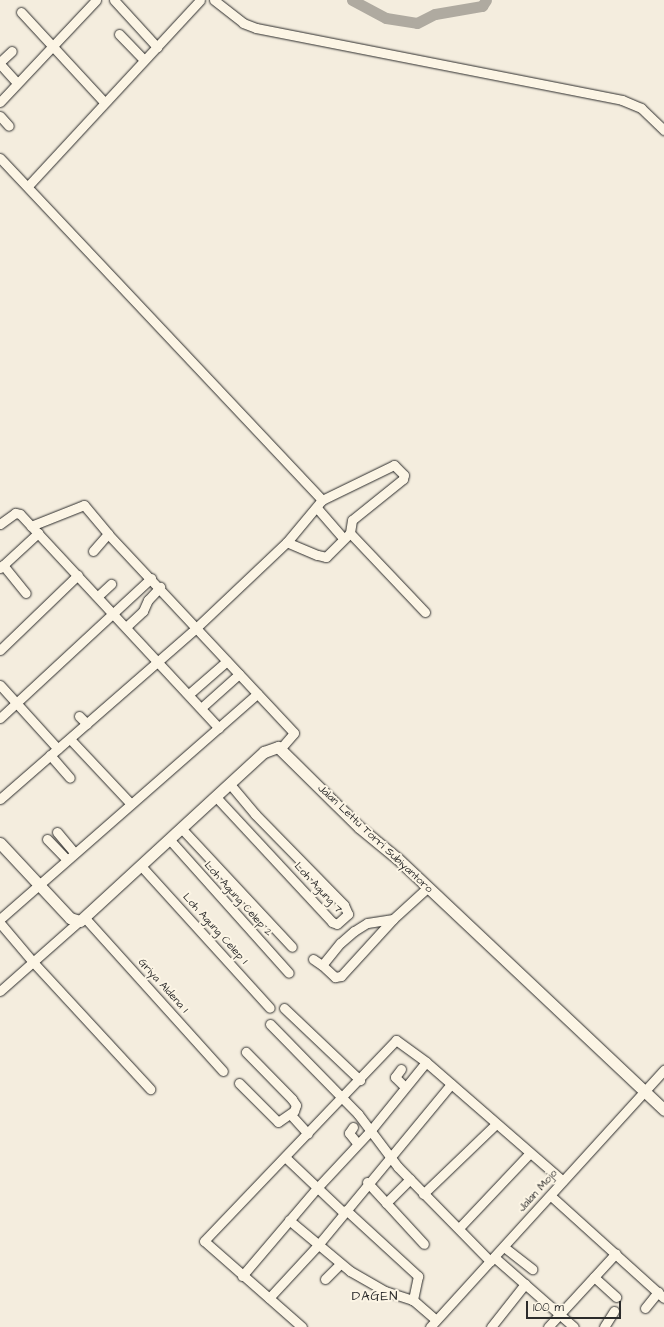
<!DOCTYPE html>
<html>
<head>
<meta charset="utf-8">
<style>
	body { margin:0 }
	#map { position:relative; width:664px; height:1327px; overflow:hidden; background:#f4edde; font-family:"Architects Daughter",sans-serif }
	div>[style] { position:absolute }
	.river>* { height:11px; margin:-5.5px; padding:0 5.5px; transform-origin:5.5px; border-radius:5.5px; background:#afaaa0 }
	.roads { filter:drop-shadow(0 0 1px #2b2b2b) drop-shadow(0 0 1px #2b2b2b) }
	.minor>* { height:9px; margin:-4.5px; padding:0 4.5px; transform-origin:4.5px; border-radius:4.5px; background:#fcf5e5 }
	.major>* { height:11px; margin:-5.5px; padding:0 5.5px; transform-origin:5.5px; border-radius:5.5px; background:#fcf5e5 }
	span { translate:-50% -50%; white-space:nowrap; text-align:center; line-height:1.15; -webkit-text-stroke:4px #fcf5e5; paint-order:stroke }
	.street-label { font-size:11px; color:#2b2b2b }
	.quarter-label { font-size:13px; color:#2b2b2b; letter-spacing:1px }
	.scale { position:absolute; left:526px; top:1301px; width:95px; height:18px; box-sizing:border-box; border:2px solid #2b2b2b; border-top:0; padding-left:5px; font-size:12px; line-height:14px; white-space:nowrap; color:#2b2b2b; -webkit-text-stroke:3px #fcf5e5; paint-order:stroke }
</style>
</head>
<body>
<div id="map">
	<div class="river">
		<div style="left:352px;top:0;width:38px;rotate:28deg"></div>
		<div style="left:386px;top:18px;width:31px;rotate:9deg"></div>
		<div style="left:417px;top:23px;width:20px;rotate:-27deg"></div>
		<div style="left:435px;top:14px;width:48px;rotate:-9.7deg"></div>
		<div style="left:482px;top:6px;width:7px;rotate:-56deg"></div>
	</div>
	<div class="roads">
		<div class="minor">
			<div style="left:114px;top:0;width:64px;rotate:47.5deg"></div>
			<div style="left:214px;top:0;width:37px;rotate:38deg"></div>
			<div style="left:243px;top:23px;width:14px;rotate:21deg"></div>
			<div style="left:256px;top:28px;width:373px;rotate:11.1deg"></div>
			<div style="left:622px;top:100px;width:21px;rotate:23deg"></div>
			<div style="left:641px;top:108px;width:32px;rotate:44deg"></div>
			<div style="left:21px;top:12px;width:122px;rotate:47.3deg"></div>
			<div style="left:119px;top:34px;width:36px;rotate:46deg"></div>
			<div style="left:0;top:62px;width:16px;rotate:-43deg"></div>
			<div style="left:0;top:64px;width:25px;rotate:48deg"></div>
			<div style="left:0;top:102px;width:140px;rotate:-46.7deg"></div>
			<div style="left:0;top:116px;width:13px;rotate:48deg"></div>
			<div style="left:0;top:158px;width:470px;rotate:46.7deg"></div>
			<div style="left:28px;top:186px;width:253px;rotate:-47.2deg"></div>
			<div style="left:317px;top:508px;width:40px;rotate:49deg"></div>
			<div style="left:0;top:524px;width:19px;rotate:-36deg"></div>
			<div style="left:15px;top:513px;width:5px;rotate:11deg"></div>
			<div style="left:20px;top:514px;width:292px;rotate:47.1deg"></div>
			<div style="left:31px;top:526px;width:57px;rotate:-21.6deg"></div>
			<div style="left:84px;top:505px;width:38px;rotate:50deg"></div>
			<div style="left:108px;top:534px;width:272px;rotate:46.9deg"></div>
			<div style="left:294px;top:733px;width:21px;rotate:131deg"></div>
			<div style="left:350px;top:533px;width:109px;rotate:46.5deg"></div>
			<div style="left:93px;top:551px;width:23px;rotate:-49deg"></div>
			<div style="left:3px;top:565px;width:36px;rotate:51deg"></div>
			<div style="left:0;top:568px;width:52px;rotate:-42.6deg"></div>
			<div style="left:98px;top:596px;width:18px;rotate:-43deg"></div>
			<div style="left:127px;top:626px;width:22px;rotate:-43deg"></div>
			<div style="left:143px;top:611px;width:12px;rotate:-66deg"></div>
			<div style="left:148px;top:600px;width:18px;rotate:-47deg"></div>
			<div style="left:0;top:650px;width:108px;rotate:-43.9deg"></div>
			<div style="left:0;top:685px;width:86px;rotate:47.8deg"></div>
			<div style="left:189px;top:694px;width:50px;rotate:-41deg"></div>
			<div style="left:201px;top:708px;width:51px;rotate:-41.8deg"></div>
			<div style="left:79px;top:716px;width:11px;rotate:45deg"></div>
			<div style="left:0;top:718px;width:206px;rotate:-42.8deg"></div>
			<div style="left:70px;top:739px;width:88px;rotate:46.8deg"></div>
			<div style="left:50px;top:755px;width:30px;rotate:49deg"></div>
			<div style="left:216px;top:797px;width:171px;rotate:47.1deg"></div>
			<div style="left:332px;top:922px;width:5px;rotate:22deg"></div>
			<div style="left:337px;top:924px;width:15px;rotate:-42deg"></div>
			<div style="left:348px;top:914px;width:10px;rotate:-114deg"></div>
			<div style="left:344px;top:905px;width:127px;rotate:-134.4deg"></div>
			<div style="left:255px;top:814px;width:39px;rotate:-130deg"></div>
			<div style="left:0;top:799px;width:262px;rotate:-41.1deg"></div>
			<div style="left:197px;top:627px;width:124px;rotate:-43.4deg"></div>
			<div style="left:287px;top:542px;width:55px;rotate:-50.2deg"></div>
			<div style="left:322px;top:500px;width:80px;rotate:-25.9deg"></div>
			<div style="left:394px;top:465px;width:14px;rotate:45deg"></div>
			<div style="left:404px;top:475px;width:4px;rotate:104deg"></div>
			<div style="left:403px;top:479px;width:65px;rotate:141.2deg"></div>
			<div style="left:352px;top:520px;width:13px;rotate:99deg"></div>
			<div style="left:350px;top:533px;width:34px;rotate:135deg"></div>
			<div style="left:326px;top:557px;width:9px;rotate:-167deg"></div>
			<div style="left:317px;top:555px;width:33px;rotate:-157deg"></div>
			<div style="left:182px;top:829px;width:161px;rotate:47deg"></div>
			<div style="left:57px;top:832px;width:26px;rotate:50deg"></div>
			<div style="left:47px;top:839px;width:28px;rotate:46deg"></div>
			<div style="left:170px;top:840px;width:178px;rotate:48.2deg"></div>
			<div style="left:142px;top:867px;width:190px;rotate:47.8deg"></div>
			<div style="left:85px;top:918px;width:206px;rotate:48deg"></div>
			<div style="left:0;top:919px;width:342px;rotate:-41.2deg"></div>
			<div style="left:393px;top:919px;width:26px;rotate:171deg"></div>
			<div style="left:367px;top:923px;width:15px;rotate:148deg"></div>
			<div style="left:354px;top:931px;width:18px;rotate:139deg"></div>
			<div style="left:340px;top:943px;width:28px;rotate:129deg"></div>
			<div style="left:322px;top:965px;width:18px;rotate:43deg"></div>
			<div style="left:335px;top:977px;width:6px;rotate:-9deg"></div>
			<div style="left:341px;top:976px;width:77px;rotate:-47.6deg"></div>
			<div style="left:393px;top:919px;width:47px;rotate:-42.4deg"></div>
			<div style="left:0;top:923px;width:51px;rotate:49.8deg"></div>
			<div style="left:33px;top:962px;width:173px;rotate:47.3deg"></div>
			<div style="left:313px;top:959px;width:11px;rotate:34deg"></div>
			<div style="left:0;top:991px;width:104px;rotate:-41.5deg"></div>
			<div style="left:284px;top:1008px;width:105px;rotate:43.5deg"></div>
			<div style="left:270px;top:1024px;width:126px;rotate:45.6deg"></div>
			<div style="left:358px;top:1114px;width:66px;rotate:53deg"></div>
			<div style="left:398px;top:1167px;width:132px;rotate:45.6deg"></div>
			<div style="left:401px;top:1069px;width:10px;rotate:127deg"></div>
			<div style="left:395px;top:1077px;width:14px;rotate:45deg"></div>
			<div style="left:239px;top:1083px;width:55px;rotate:45deg"></div>
			<div style="left:278px;top:1122px;width:19px;rotate:-35deg"></div>
			<div style="left:294px;top:1111px;width:6px;rotate:-72deg"></div>
			<div style="left:296px;top:1105px;width:7px;rotate:-124deg"></div>
			<div style="left:292px;top:1099px;width:66px;rotate:-134.4deg"></div>
			<div style="left:291px;top:1115px;width:25px;rotate:48deg"></div>
			<div style="left:353px;top:1127px;width:7px;rotate:124deg"></div>
			<div style="left:349px;top:1133px;width:13px;rotate:51deg"></div>
			<div style="left:285px;top:1157px;width:81px;rotate:43.5deg"></div>
			<div style="left:367px;top:1182px;width:84px;rotate:47.4deg"></div>
			<div style="left:423px;top:1194px;width:101px;rotate:-43.8deg"></div>
			<div style="left:551px;top:1196px;width:152px;rotate:42.1deg"></div>
			<div style="left:386px;top:1203px;width:34px;rotate:-45deg"></div>
			<div style="left:346px;top:1210px;width:98px;rotate:42.5deg"></div>
			<div style="left:418px;top:1276px;width:25px;rotate:102deg"></div>
			<div style="left:289px;top:1220px;width:80px;rotate:39.9deg"></div>
			<div style="left:350px;top:1271px;width:40px;rotate:29.7deg"></div>
			<div style="left:385px;top:1291px;width:29px;rotate:18deg"></div>
			<div style="left:413px;top:1300px;width:30px;rotate:41deg"></div>
			<div style="left:459px;top:1228px;width:103px;rotate:-46.6deg"></div>
			<div style="left:504px;top:1247px;width:36px;rotate:38deg"></div>
			<div style="left:494px;top:1257px;width:106px;rotate:41.2deg"></div>
			<div style="left:242px;top:1276px;width:116px;rotate:-49.6deg"></div>
			<div style="left:317px;top:1188px;width:79px;rotate:-47deg"></div>
			<div style="left:371px;top:1130px;width:87px;rotate:-51deg"></div>
			<div style="left:594px;top:1277px;width:30px;rotate:42deg"></div>
			<div style="left:325px;top:1279px;width:21px;rotate:-45deg"></div>
			<div style="left:269px;top:1298px;width:72px;rotate:-47.2deg"></div>
			<div style="left:318px;top:1245px;width:209px;rotate:-50.4deg"></div>
			<div style="left:645px;top:1308px;width:21px;rotate:-51deg"></div>
			<div style="left:302px;top:1327px;width:130px;rotate:-138.7deg"></div>
			<div style="left:204px;top:1241px;width:278px;rotate:-46.3deg"></div>
			<div style="left:396px;top:1040px;width:37px;rotate:36deg"></div>
			<div style="left:426px;top:1062px;width:181px;rotate:41deg"></div>
			<div style="left:430px;top:1327px;width:348px;rotate:-47.7deg"></div>
			<div style="left:491px;top:1327px;width:55px;rotate:-51.7deg"></div>
			<div style="left:548px;top:1327px;width:100px;rotate:-47.4deg"></div>
			<div style="left:604px;top:1327px;width:19px;rotate:-58deg"></div>
		</div>
		<div class="major">
			<div style="left:0;top:843px;width:103px;rotate:47deg"></div>
			<div style="left:70px;top:918px;width:10px;rotate:17deg"></div>
			<div style="left:80px;top:921px;width:250px;rotate:-42.6deg"></div>
			<div style="left:264px;top:752px;width:15px;rotate:-20deg"></div>
			<div style="left:278px;top:747px;width:114px;rotate:44.6deg"></div>
			<div style="left:359px;top:827px;width:50px;rotate:39.4deg"></div>
			<div style="left:398px;top:859px;width:366px;rotate:43.3deg"></div>
		</div>
	</div>
	<div class="street-label">
		<span style="left:375px;top:839px;rotate:43deg">Jalan Lettu Torri Subiyantoro</span>
		<span style="left:318px;top:888px;rotate:47deg">Loh Agung 7</span>
		<span style="left:238px;top:899px;rotate:48deg">Loh Agung Celep 2</span>
		<span style="left:215px;top:929px;rotate:48deg">Loh Agung Celep 1</span>
		<span style="left:163px;top:986px;rotate:48deg">Griya Aldena 1</span>
		<span style="left:538px;top:1191px;rotate:-48deg">Jalan Mojo</span>
	</div>
	<div class="quarter-label">
		<span style="left:375px;top:1296px">DAGEN</span>
	</div>
	<div class="scale">100 m</div>
</div>
</body>
</html>
